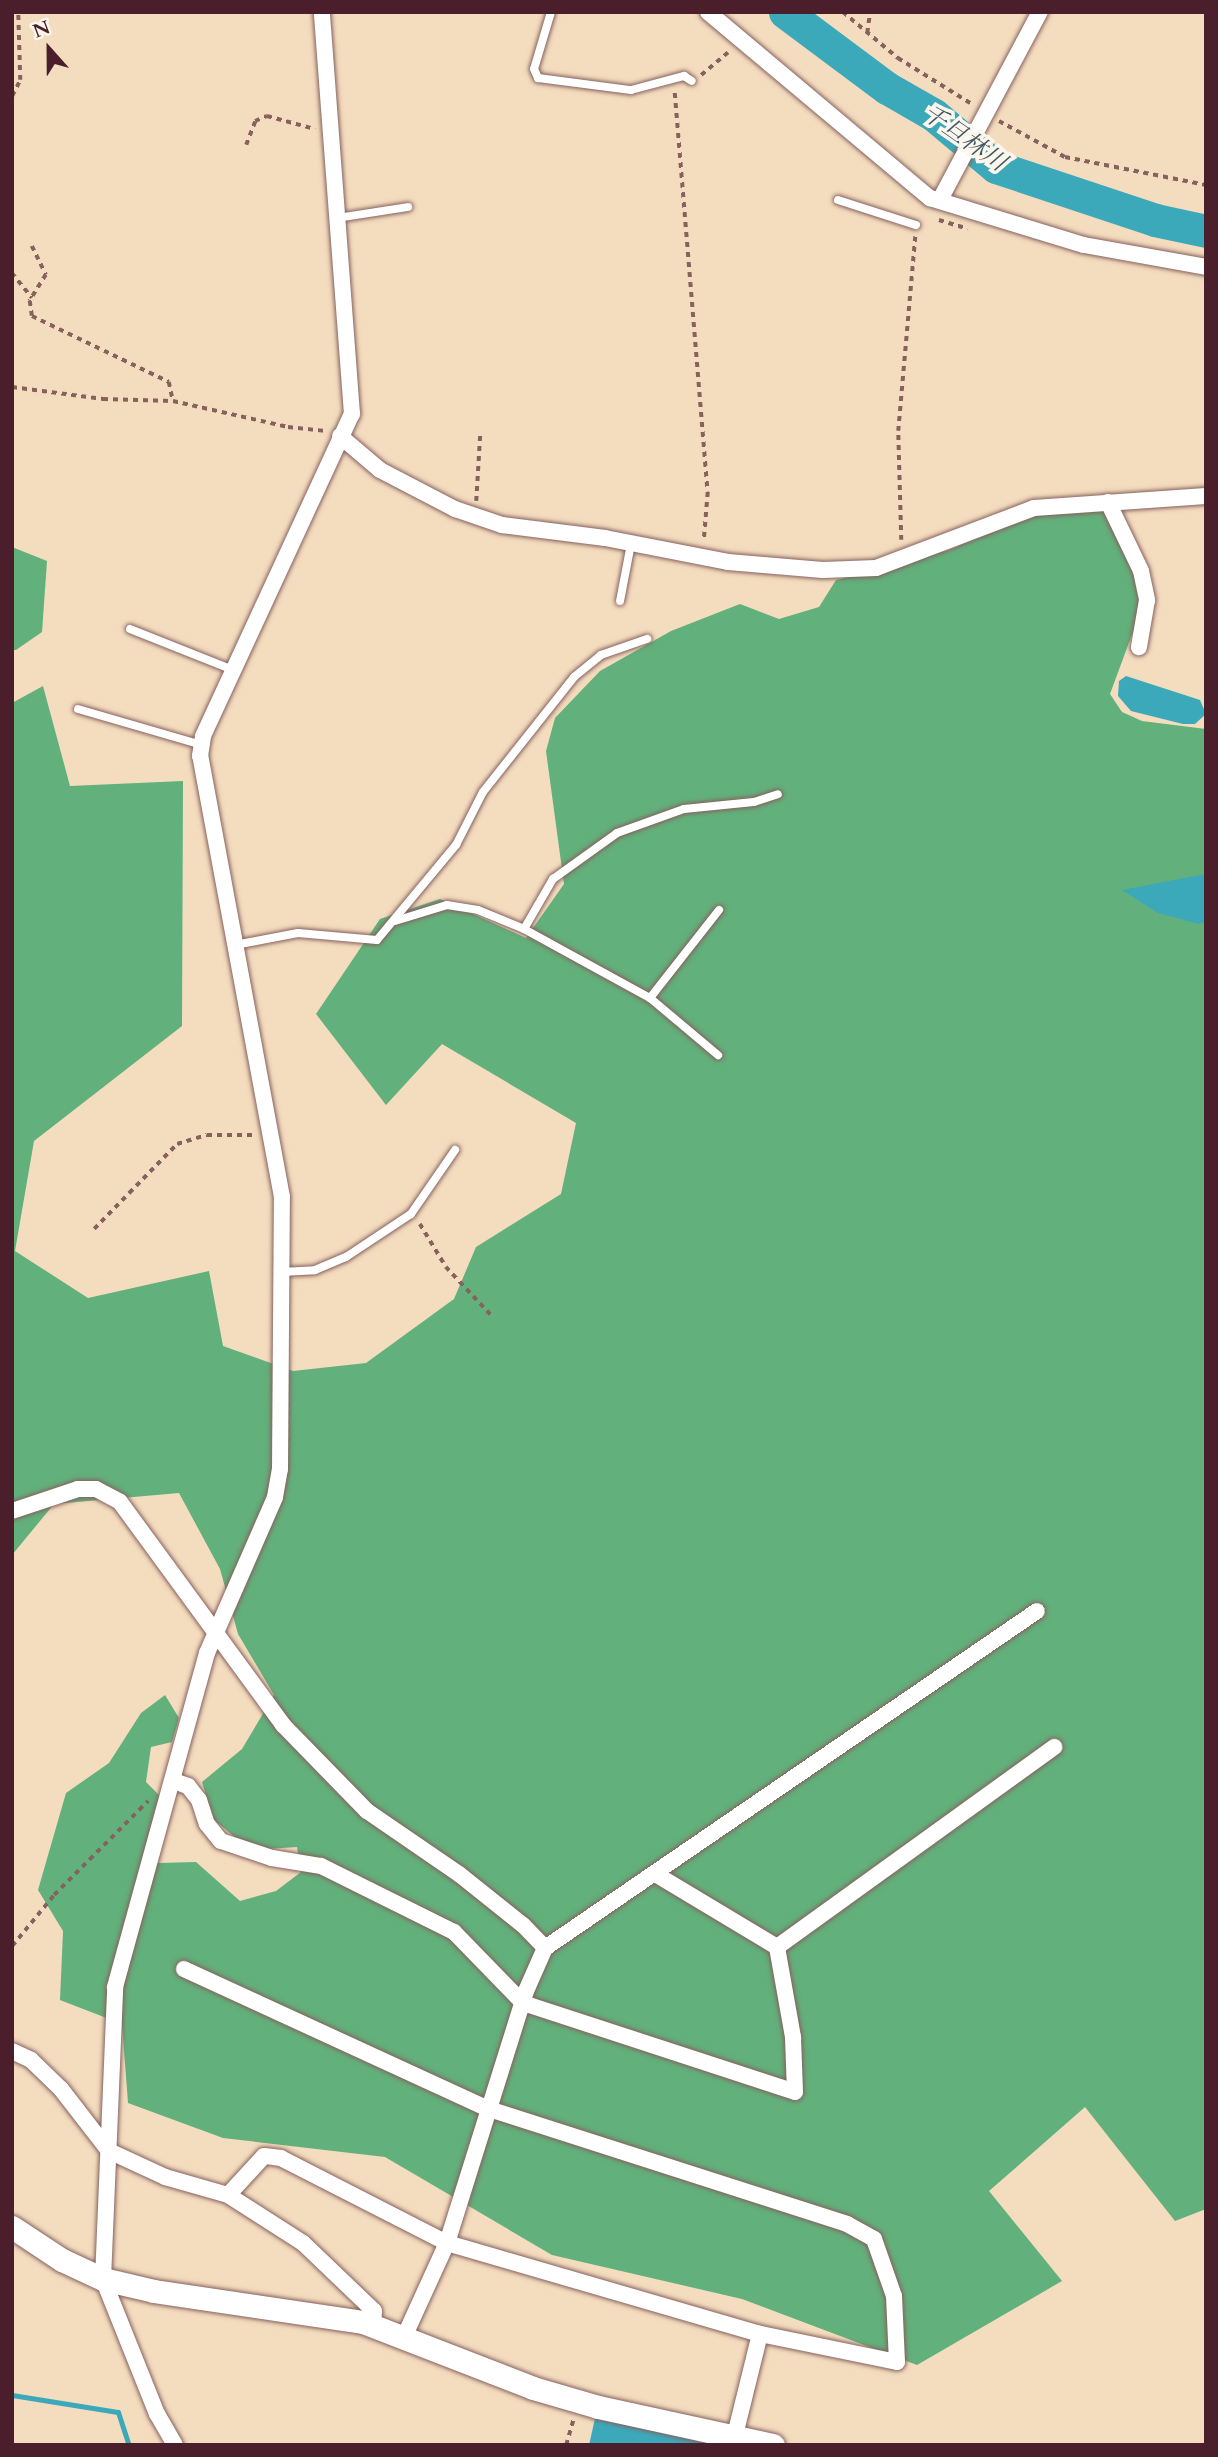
<!DOCTYPE html>
<html>
<head>
<meta charset="utf-8">
<style>
	body { margin:0 }
	#map { position:relative; width:1218px; height:2457px; overflow:hidden; background:#f4dcbe; font-family:Cardo,"Noto Serif JP",serif }
	div>[style] { position:absolute }
	.forest>* { inset:0; background:#62b07b }
	.water>* { inset:0; background:#3ca9bb }
	.stream>* { height:5px; margin:-2.5px; padding:0 2.5px; transform-origin:2.5px; border-radius:2.5px; background:#3ca9bb }
	.river>* { height:33px; margin:-16.5px; padding:0 16.5px; transform-origin:16.5px; border-radius:16.5px; background:#3ca9bb }
	.path>* { height:3.5px; margin-top:-1.75px; transform-origin:0; background:repeating-linear-gradient(90deg,#86615e 0 5px,transparent 0 10px) }
	.roads { filter:drop-shadow(0 0 2px #86615e) drop-shadow(0 0 2px #86615e) }
	.lane>* { height:8px; margin:-4px; padding:0 4px; transform-origin:4px; border-radius:4px; background:#fff }
	.street>* { height:16px; margin:-8px; padding:0 8px; transform-origin:8px; border-radius:8px; background:#fff }
	.secondary>* { height:23px; margin:-11.5px; padding:0 11.5px; transform-origin:11.5px; border-radius:11.5px; background:#fff }
	span { translate:-50% -50%; white-space:nowrap; text-align:center; line-height:1.15; -webkit-text-stroke:7px #fbf7ec; paint-order:stroke }
	.water-label { font-size:24px; color:#445665; font-style:italic }
	.frame { position:absolute; inset:0; border:14px solid #4a1f2b; pointer-events:none }
	.north { position:absolute; left:14px; top:14px; width:70px; height:70px; -webkit-text-stroke:5px #fbf7ec; paint-order:stroke; rotate:339deg; font-size:19px; font-weight:700; line-height:28px; text-align:center; color:#4a1f2b }
	.north::after { content:''; display:block; margin:auto; width:24px; height:32px; background:#4a1f2b; clip-path:polygon(50% 0,100% 100%,50% 72%,0 100%) }
</style>
</head>
<body>
<div id="map">
	<div class="forest">
		<div style="clip-path:polygon(1106px 506px,1124px 535px,1144px 602px,1110px 694px,1122px 712px,1142px 721px,1206px 729px,1206px 2209px,1175px 2221px,1085px 2107px,989px 2191px,1062px 2281px,917px 2365px,742px 2299px,552px 2255px,385px 2157px,223px 2138px,128px 2103px,122px 2024px,60px 2000px,63px 1931px,38px 1890px,66px 1793px,109px 1763px,141px 1713px,165px 1695px,179px 1718px,172px 1742px,151px 1747px,146px 1782px,164px 1800px,146px 1855px,159px 1863px,196px 1862px,240px 1901px,276px 1891px,301px 1872px,297px 1847px,267px 1849px,242px 1843px,213px 1819px,202px 1782px,242px 1749px,274px 1695px,238px 1634px,220px 1569px,179px 1493px,54px 1504px,12px 1555px,12px 703px,43px 686px,70px 786px,183px 781px,182px 1026px,34px 1141px,15px 1251px,88px 1298px,209px 1271px,223px 1346px,293px 1371px,366px 1363px,454px 1299px,476px 1247px,561px 1194px,576px 1123px,442px 1044px,386px 1105px,316px 1014px,380px 919px,440px 899px,526px 938px,564px 884px,546px 751px,555px 718px,600px 671px,671px 631px,740px 604px,779px 619px,819px 607px,836px 580px,949px 550px,1034px 513px)"></div>
		<div style="clip-path:polygon(12px 547px,47px 561px,42px 632px,16px 650px,12px 650px)"></div>
	</div>
	<div class="water">
		<div style="clip-path:polygon(1126px 676px,1200px 700px,1206px 714px,1195px 724px,1183px 724px,1131px 711px,1118px 696px,1119px 681px)"></div>
		<div style="clip-path:polygon(1206px 874px,1206px 922px,1199px 924px,1158px 913px,1122px 890px)"></div>
		<div style="clip-path:polygon(596px 2414px,737px 2445px,589px 2445px)"></div>
	</div>
	<div class="stream">
		<div style="left:12px;top:2395px;width:107px;rotate:9.1deg"></div>
		<div style="left:118px;top:2412px;width:35px;rotate:72deg"></div>
	</div>
	<div class="river">
		<div style="left:785px;top:12px;width:127px;rotate:36.7deg"></div>
		<div style="left:887px;top:88px;width:54px;rotate:29.9deg"></div>
		<div style="left:934px;top:115px;width:81px;rotate:40deg"></div>
		<div style="left:996px;top:167px;width:168px;rotate:18.4deg"></div>
		<div style="left:1155px;top:220px;width:52px;rotate:12.2deg"></div>
	</div>
	<div class="path">
		<div style="left:843px;top:12px;width:72px;rotate:39.9deg"></div>
		<div style="left:898px;top:58px;width:87px;rotate:31.9deg"></div>
		<div style="left:867px;top:33px;width:21px;rotate:-82deg"></div>
		<div style="left:701px;top:75px;width:38px;rotate:-40deg"></div>
		<div style="left:675px;top:93px;width:400px;rotate:85.3deg"></div>
		<div style="left:708px;top:492px;width:49px;rotate:94.7deg"></div>
		<div style="left:12px;top:96px;width:18px;rotate:-63deg"></div>
		<div style="left:20px;top:80px;width:68px;rotate:-91.7deg"></div>
		<div style="left:999px;top:121px;width:75px;rotate:28.6deg"></div>
		<div style="left:1065px;top:157px;width:144px;rotate:11.2deg"></div>
		<div style="left:246px;top:145px;width:26px;rotate:-69deg"></div>
		<div style="left:255px;top:121px;width:13px;rotate:-23deg"></div>
		<div style="left:267px;top:116px;width:50px;rotate:15.2deg"></div>
		<div style="left:939px;top:220px;width:30px;rotate:17deg"></div>
		<div style="left:32px;top:246px;width:32px;rotate:64deg"></div>
		<div style="left:46px;top:275px;width:31px;rotate:122deg"></div>
		<div style="left:30px;top:301px;width:15px;rotate:82deg"></div>
		<div style="left:32px;top:316px;width:152px;rotate:25.7deg"></div>
		<div style="left:169px;top:382px;width:19px;rotate:78deg"></div>
		<div style="left:12px;top:273px;width:32px;rotate:51deg"></div>
		<div style="left:12px;top:387px;width:92px;rotate:7.5deg"></div>
		<div style="left:103px;top:399px;width:70px;rotate:1.6deg"></div>
		<div style="left:173px;top:401px;width:118px;rotate:12.7deg"></div>
		<div style="left:288px;top:427px;width:37px;rotate:6deg"></div>
		<div style="left:476px;top:501px;width:68px;rotate:-86.6deg"></div>
		<div style="left:901px;top:540px;width:109px;rotate:-91.6deg"></div>
		<div style="left:898px;top:431px;width:195px;rotate:-85deg"></div>
		<div style="left:420px;top:1224px;width:50px;rotate:58.8deg"></div>
		<div style="left:446px;top:1267px;width:66px;rotate:46.8deg"></div>
		<div style="left:94px;top:1229px;width:119px;rotate:-45.7deg"></div>
		<div style="left:177px;top:1144px;width:31px;rotate:-17deg"></div>
		<div style="left:207px;top:1135px;width:47px"></div>
		<div style="left:12px;top:1946px;width:66px;rotate:-50.5deg"></div>
		<div style="left:54px;top:1895px;width:133px;rotate:-45deg"></div>
		<div style="left:566px;top:2445px;width:26px;rotate:-74deg"></div>
	</div>
	<div class="roads">
		<div class="lane">
			<div style="left:551px;top:12px;width:59px;rotate:106.6deg"></div>
			<div style="left:534px;top:69px;width:10px;rotate:66deg"></div>
			<div style="left:538px;top:78px;width:94px;rotate:7.4deg"></div>
			<div style="left:631px;top:90px;width:55px;rotate:-14.8deg"></div>
			<div style="left:684px;top:76px;width:9px;rotate:32deg"></div>
			<div style="left:838px;top:200px;width:82px;rotate:17.8deg"></div>
			<div style="left:337px;top:218px;width:72px;rotate:-8.8deg"></div>
			<div style="left:620px;top:601px;width:58px;rotate:-79.1deg"></div>
			<div style="left:130px;top:629px;width:111px;rotate:21.7deg"></div>
			<div style="left:78px;top:709px;width:129px;rotate:16.2deg"></div>
			<div style="left:395px;top:921px;width:54px;rotate:-17.1deg"></div>
			<div style="left:447px;top:905px;width:31px;rotate:9deg"></div>
			<div style="left:478px;top:910px;width:50px;rotate:22.4deg"></div>
			<div style="left:524px;top:929px;width:144px;rotate:28.7deg"></div>
			<div style="left:650px;top:998px;width:89px;rotate:40deg"></div>
			<div style="left:524px;top:929px;width:58px;rotate:-59.9deg"></div>
			<div style="left:553px;top:879px;width:79px;rotate:-35.7deg"></div>
			<div style="left:617px;top:833px;width:71px;rotate:-19.7deg"></div>
			<div style="left:684px;top:809px;width:70px;rotate:-5.7deg"></div>
			<div style="left:754px;top:802px;width:25px;rotate:-18deg"></div>
			<div style="left:235px;top:945px;width:64px;rotate:-10.8deg"></div>
			<div style="left:298px;top:933px;width:79px;rotate:5.1deg"></div>
			<div style="left:377px;top:940px;width:124px;rotate:-50.3deg"></div>
			<div style="left:456px;top:845px;width:59px;rotate:-63deg"></div>
			<div style="left:483px;top:792px;width:147px;rotate:-51.6deg"></div>
			<div style="left:574px;top:677px;width:35px;rotate:-39deg"></div>
			<div style="left:601px;top:655px;width:49px;rotate:-19.2deg"></div>
			<div style="left:650px;top:998px;width:112px;rotate:-51.9deg"></div>
			<div style="left:281px;top:1272px;width:34px;rotate:-3deg"></div>
			<div style="left:315px;top:1270px;width:34px;rotate:-23deg"></div>
			<div style="left:346px;top:1257px;width:78px;rotate:-33.5deg"></div>
			<div style="left:411px;top:1214px;width:78px;rotate:-55.5deg"></div>
		</div>
		<div class="street">
			<div style="left:708px;top:12px;width:290px;rotate:40deg"></div>
			<div style="left:930px;top:198px;width:161px;rotate:17deg"></div>
			<div style="left:1084px;top:245px;width:124px;rotate:10.2deg"></div>
			<div style="left:942px;top:196px;width:208px;rotate:-62deg"></div>
			<div style="left:340px;top:436px;width:52px;rotate:40.4deg"></div>
			<div style="left:380px;top:470px;width:85px;rotate:27.5deg"></div>
			<div style="left:455px;top:509px;width:50px;rotate:18.8deg"></div>
			<div style="left:502px;top:525px;width:104px;rotate:7.2deg"></div>
			<div style="left:605px;top:538px;width:125px;rotate:11deg"></div>
			<div style="left:728px;top:562px;width:95px;rotate:4.8deg"></div>
			<div style="left:823px;top:570px;width:53px;rotate:-2.2deg"></div>
			<div style="left:876px;top:568px;width:169px;rotate:-20.8deg"></div>
			<div style="left:1034px;top:508px;width:172px;rotate:-4deg"></div>
			<div style="left:1108px;top:502px;width:76px;rotate:64.4deg"></div>
			<div style="left:1141px;top:571px;width:30px;rotate:78deg"></div>
			<div style="left:1147px;top:600px;width:48px;rotate:99.7deg"></div>
			<div style="left:12px;top:1511px;width:70px;rotate:-18.4deg"></div>
			<div style="left:78px;top:1489px;width:18px"></div>
			<div style="left:96px;top:1489px;width:27px;rotate:28deg"></div>
			<div style="left:120px;top:1502px;width:276px;rotate:53.8deg"></div>
			<div style="left:283px;top:1725px;width:120px;rotate:45.7deg"></div>
			<div style="left:367px;top:1811px;width:112px;rotate:34.4deg"></div>
			<div style="left:459px;top:1874px;width:82px;rotate:38.6deg"></div>
			<div style="left:523px;top:1925px;width:32px;rotate:46deg"></div>
			<div style="left:174px;top:1781px;width:15px;rotate:20deg"></div>
			<div style="left:188px;top:1786px;width:18px;rotate:52deg"></div>
			<div style="left:199px;top:1800px;width:25px;rotate:72deg"></div>
			<div style="left:207px;top:1824px;width:22px;rotate:51deg"></div>
			<div style="left:221px;top:1841px;width:54px;rotate:18.4deg"></div>
			<div style="left:272px;top:1858px;width:50px;rotate:9.3deg"></div>
			<div style="left:321px;top:1866px;width:148px;rotate:26.4deg"></div>
			<div style="left:454px;top:1932px;width:99px;rotate:45.8deg"></div>
			<div style="left:523px;top:2003px;width:286px;rotate:18.1deg"></div>
			<div style="left:795px;top:2092px;width:55px;rotate:-92.1deg"></div>
			<div style="left:793px;top:2037px;width:91px;rotate:-100.1deg"></div>
			<div style="left:777px;top:1947px;width:140px;rotate:-149deg"></div>
			<div style="left:777px;top:1947px;width:342px;rotate:-35.8deg"></div>
			<div style="left:184px;top:1969px;width:336px;rotate:24.7deg"></div>
			<div style="left:489px;top:2109px;width:376px;rotate:17.8deg"></div>
			<div style="left:847px;top:2224px;width:31px;rotate:29deg"></div>
			<div style="left:874px;top:2239px;width:60px;rotate:70.7deg"></div>
			<div style="left:894px;top:2296px;width:66px;rotate:87.4deg"></div>
			<div style="left:897px;top:2362px;width:140px;rotate:-168.4deg"></div>
			<div style="left:760px;top:2334px;width:326px;rotate:-163.8deg"></div>
			<div style="left:447px;top:2243px;width:186px;rotate:-152.9deg"></div>
			<div style="left:281px;top:2158px;width:17px;rotate:-173deg"></div>
			<div style="left:264px;top:2156px;width:53px;rotate:132.7deg"></div>
			<div style="left:12px;top:2051px;width:21px;rotate:25deg"></div>
			<div style="left:31px;top:2060px;width:42px;rotate:44deg"></div>
			<div style="left:61px;top:2089px;width:78px;rotate:52.3deg"></div>
			<div style="left:109px;top:2151px;width:62px;rotate:24.9deg"></div>
			<div style="left:165px;top:2177px;width:66px;rotate:15.9deg"></div>
			<div style="left:228px;top:2195px;width:89px;rotate:32.6deg"></div>
			<div style="left:303px;top:2243px;width:98px;rotate:43.8deg"></div>
			<div style="left:374px;top:2311px;width:14px;rotate:94deg"></div>
			<div style="left:405px;top:2335px;width:101px;rotate:-65.5deg"></div>
			<div style="left:447px;top:2243px;width:264px;rotate:-72.6deg"></div>
			<div style="left:526px;top:1991px;width:47px;rotate:-66.2deg"></div>
			<div style="left:545px;top:1948px;width:596px;rotate:-34.41deg"></div>
			<div style="left:735px;top:2435px;width:104px;rotate:-76.1deg"></div>
			<div style="left:175px;top:2445px;width:36px;rotate:-120deg"></div>
			<div style="left:157px;top:2414px;width:145px;rotate:-111.8deg"></div>
			<div style="left:103px;top:2279px;width:292px;rotate:-87.6deg"></div>
			<div style="left:115px;top:1987px;width:346px;rotate:-74.6deg"></div>
			<div style="left:207px;top:1653px;width:170px;rotate:-66.4deg"></div>
			<div style="left:275px;top:1497px;width:28px;rotate:-80deg"></div>
			<div style="left:280px;top:1469px;width:272px;rotate:-89.6deg"></div>
			<div style="left:282px;top:1197px;width:449px;rotate:-100.5deg"></div>
			<div style="left:200px;top:756px;width:20px;rotate:-81deg"></div>
			<div style="left:203px;top:736px;width:355px;rotate:-65.2deg"></div>
			<div style="left:352px;top:414px;width:403px;rotate:-94.3deg"></div>
		</div>
		<div class="secondary">
			<div style="left:12px;top:2227px;width:60px;rotate:33.4deg"></div>
			<div style="left:62px;top:2260px;width:45px;rotate:24.9deg"></div>
			<div style="left:103px;top:2279px;width:52px;rotate:13.2deg"></div>
			<div style="left:154px;top:2291px;width:211px;rotate:8.4deg"></div>
			<div style="left:363px;top:2322px;width:182px;rotate:21.2deg"></div>
			<div style="left:533px;top:2388px;width:68px;rotate:16.3deg"></div>
			<div style="left:598px;top:2407px;width:179px;rotate:12.3deg"></div>
		</div>
	</div>
	<div class="water-label">
		<span style="left:964px;top:138px;rotate:35deg">千旦林川</span>
	</div>
	<div class="frame"></div>
	<div class="north">N</div>
</div>
</body>
</html>
